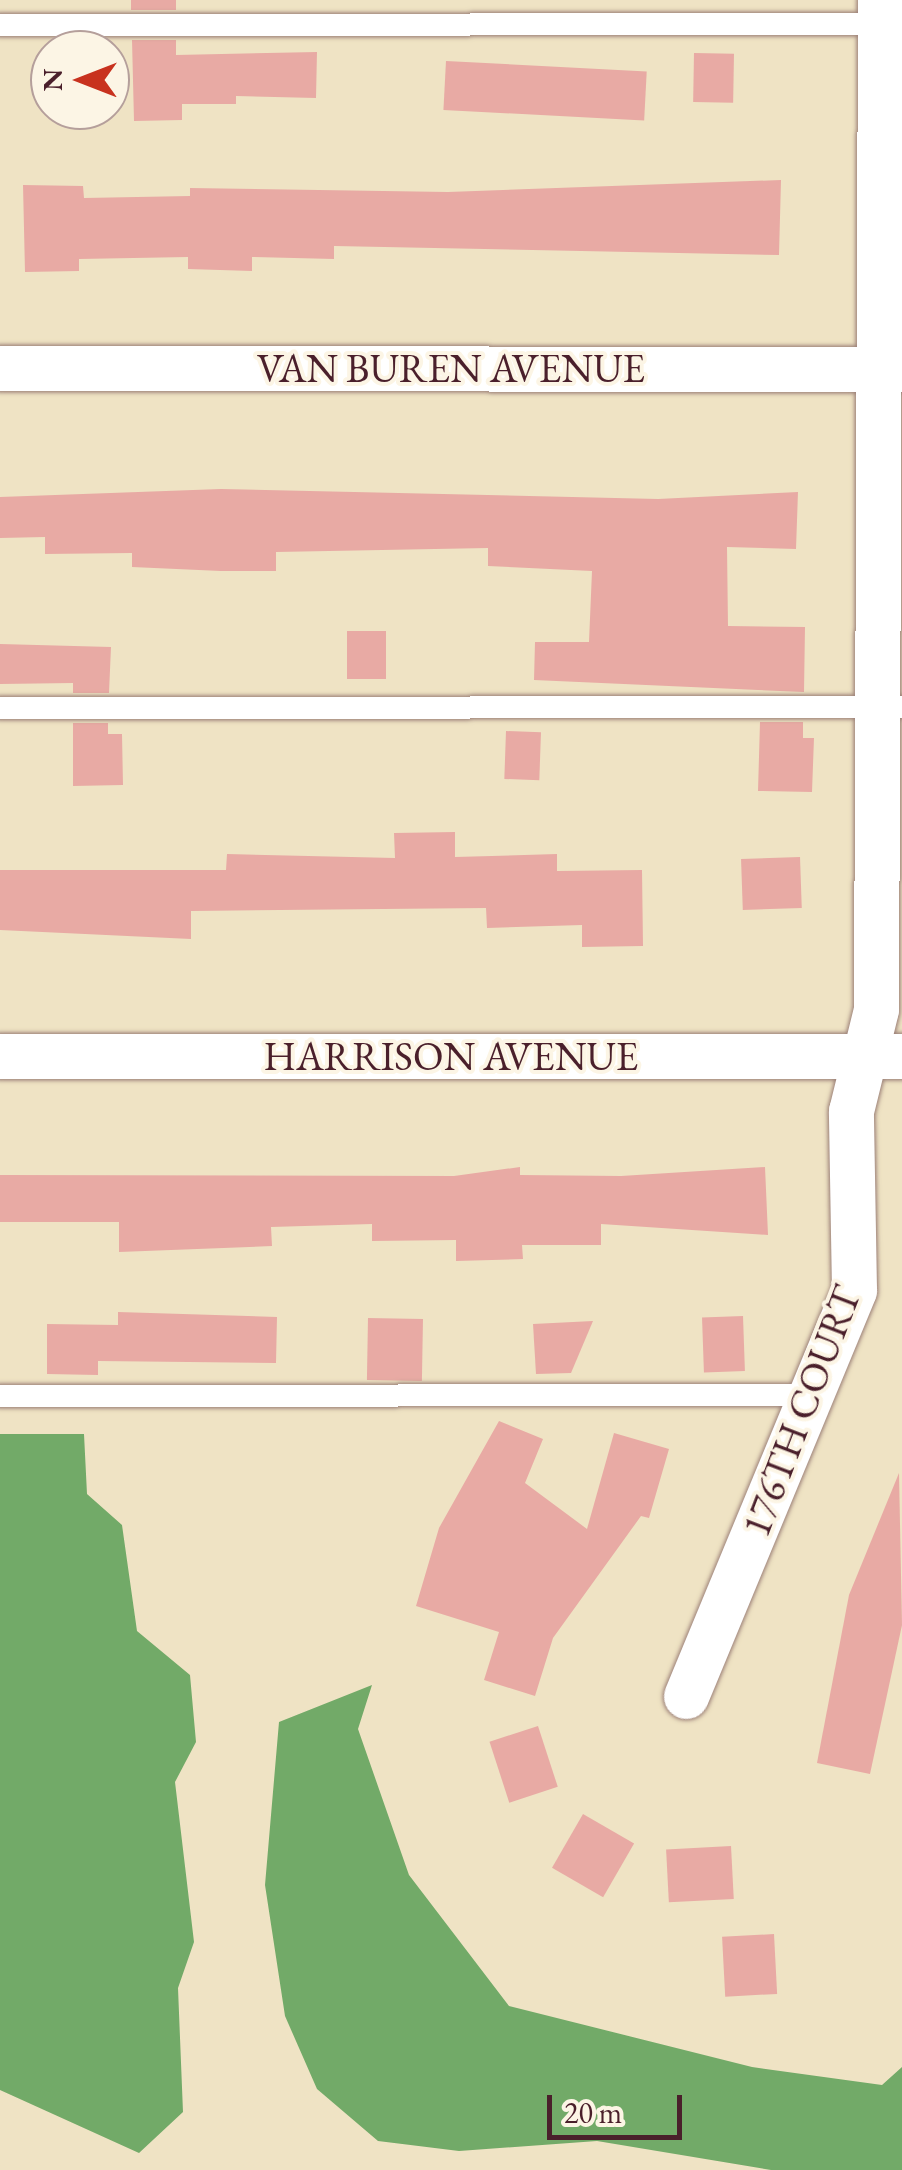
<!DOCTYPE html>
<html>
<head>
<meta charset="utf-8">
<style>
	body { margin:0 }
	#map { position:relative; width:902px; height:2170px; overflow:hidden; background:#efe3c4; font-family:"EB Garamond",serif }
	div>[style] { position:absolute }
	.forest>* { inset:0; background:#72aa68 }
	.building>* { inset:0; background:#e8aaa4; transform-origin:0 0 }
	.roads { filter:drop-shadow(0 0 2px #9c8178) drop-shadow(0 0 2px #9c8178) }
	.lane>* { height:22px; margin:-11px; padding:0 11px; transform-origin:11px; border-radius:11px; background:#fff }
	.street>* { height:45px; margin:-22.5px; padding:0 22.5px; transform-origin:22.5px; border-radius:22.5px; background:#fff }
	span { translate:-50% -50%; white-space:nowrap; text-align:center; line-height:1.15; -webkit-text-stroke:8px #fcf5e5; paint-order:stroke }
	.street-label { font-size:40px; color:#4a1f2b }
	.north { position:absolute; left:30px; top:30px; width:100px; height:100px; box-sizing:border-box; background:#fcf5e5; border:2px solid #b59f9b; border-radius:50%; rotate:270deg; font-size:28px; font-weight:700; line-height:40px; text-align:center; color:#4a1f2b }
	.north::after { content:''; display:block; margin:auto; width:35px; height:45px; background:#c8321e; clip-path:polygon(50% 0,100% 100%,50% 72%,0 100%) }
	.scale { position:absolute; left:547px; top:2095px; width:135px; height:45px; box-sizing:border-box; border:5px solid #4a1f2b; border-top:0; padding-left:12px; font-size:30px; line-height:35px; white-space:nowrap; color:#4a1f2b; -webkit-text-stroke:8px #fcf5e5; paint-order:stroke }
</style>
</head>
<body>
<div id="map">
	<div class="forest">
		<div style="clip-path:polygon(0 1434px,84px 1434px,87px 1494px,122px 1525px,137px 1631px,190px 1675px,196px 1742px,175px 1782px,194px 1942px,178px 1988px,183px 2112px,139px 2153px,0 2090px)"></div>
		<div style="clip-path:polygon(372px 1685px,358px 1729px,409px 1875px,509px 2006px,752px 2067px,882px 2085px,902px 2067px,902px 2170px,771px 2170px,597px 2141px,459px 2151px,378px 2141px,317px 2089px,285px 2016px,265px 1885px,279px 1722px)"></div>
	</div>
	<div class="building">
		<div style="left:131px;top:0;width:45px;height:10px"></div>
		<div style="clip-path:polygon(132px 40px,176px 40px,176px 55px,317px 52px,316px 98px,236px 96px,236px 104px,182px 104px,182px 120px,134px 121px)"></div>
		<div style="left:694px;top:53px;width:40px;height:49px;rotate:1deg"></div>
		<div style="left:446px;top:61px;width:201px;height:49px;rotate:3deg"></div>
		<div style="clip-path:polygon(781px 180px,779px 255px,334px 246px,334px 259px,252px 257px,252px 271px,188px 269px,188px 257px,79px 259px,79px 271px,25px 272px,23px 185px,83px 186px,84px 198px,190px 196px,190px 188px,448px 192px)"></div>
		<div style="clip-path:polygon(221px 489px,658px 499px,798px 492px,796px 549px,727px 547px,728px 626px,805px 627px,804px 692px,534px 680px,535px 642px,589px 642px,592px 571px,488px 566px,488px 548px,276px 552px,276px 571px,221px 571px,132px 567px,132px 553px,45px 554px,45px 537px,0 538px,0 497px)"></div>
		<div style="left:347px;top:631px;width:39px;height:48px"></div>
		<div style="clip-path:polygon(0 644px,111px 647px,109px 693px,73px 693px,73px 683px,0 684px)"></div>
		<div style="clip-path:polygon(760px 722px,803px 722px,803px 738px,814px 738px,812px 792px,758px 791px)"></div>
		<div style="clip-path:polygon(73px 723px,108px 723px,108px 734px,122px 734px,123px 785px,73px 786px)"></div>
		<div style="left:506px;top:731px;width:35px;height:48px;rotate:2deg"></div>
		<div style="clip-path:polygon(455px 832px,455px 857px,557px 854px,557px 871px,642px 870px,643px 946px,582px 947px,582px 925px,487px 928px,486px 908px,191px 911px,191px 939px,0 930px,0 870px,226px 870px,227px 854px,395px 858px,394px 833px)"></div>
		<div style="left:800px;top:857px;width:51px;height:59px;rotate:88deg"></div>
		<div style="clip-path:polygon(520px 1167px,520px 1175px,621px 1176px,765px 1167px,768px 1235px,601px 1224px,601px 1245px,522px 1245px,523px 1259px,456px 1261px,456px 1240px,372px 1241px,372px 1224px,271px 1227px,272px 1246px,119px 1252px,119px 1222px,0 1222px,0 1175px,454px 1176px)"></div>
		<div style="clip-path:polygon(118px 1312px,277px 1317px,276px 1363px,98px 1361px,98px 1375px,47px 1374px,47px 1324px,118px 1325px)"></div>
		<div style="left:743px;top:1316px;width:55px;height:41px;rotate:88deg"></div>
		<div style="left:368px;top:1318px;width:55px;height:62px;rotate:1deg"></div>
		<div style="clip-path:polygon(593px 1321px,571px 1373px,536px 1374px,533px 1324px)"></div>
		<div style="clip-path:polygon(499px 1421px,543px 1439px,525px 1483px,587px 1529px,614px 1433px,669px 1449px,649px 1518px,641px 1516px,553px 1638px,535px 1696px,484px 1680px,499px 1632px,416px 1606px,439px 1528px)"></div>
		<div style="clip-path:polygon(899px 1473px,902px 1625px,870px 1774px,817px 1763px,849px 1595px)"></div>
		<div style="left:538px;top:1726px;width:64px;height:51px;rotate:72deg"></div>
		<div style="left:583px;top:1814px;width:59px;height:62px;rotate:30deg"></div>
		<div style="left:731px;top:1846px;width:53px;height:65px;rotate:87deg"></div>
		<div style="left:774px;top:1934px;width:60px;height:52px;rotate:87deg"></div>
	</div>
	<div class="roads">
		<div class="lane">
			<div style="left:0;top:25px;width:886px;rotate:-0.06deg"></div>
			<div style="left:0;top:708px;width:902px;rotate:-0.06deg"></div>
			<div style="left:0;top:1396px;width:813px;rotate:-0.07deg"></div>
		</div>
		<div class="street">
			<div style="left:0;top:368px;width:902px;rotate:0.06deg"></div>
			<div style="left:0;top:1056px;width:902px"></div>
			<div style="left:686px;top:1696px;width:439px;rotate:-67.5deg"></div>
			<div style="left:854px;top:1290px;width:179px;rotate:-91deg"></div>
			<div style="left:851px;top:1111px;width:105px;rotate:-76.2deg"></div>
			<div style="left:876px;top:1009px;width:1009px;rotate:-89.77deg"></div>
		</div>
	</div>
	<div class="street-label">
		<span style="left:451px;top:368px">VAN BUREN AVENUE</span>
		<span style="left:451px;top:1056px">HARRISON AVENUE</span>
		<span style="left:801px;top:1411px;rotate:-69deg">176TH COURT</span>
	</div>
	<div class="north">N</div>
	<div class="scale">20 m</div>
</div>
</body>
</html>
